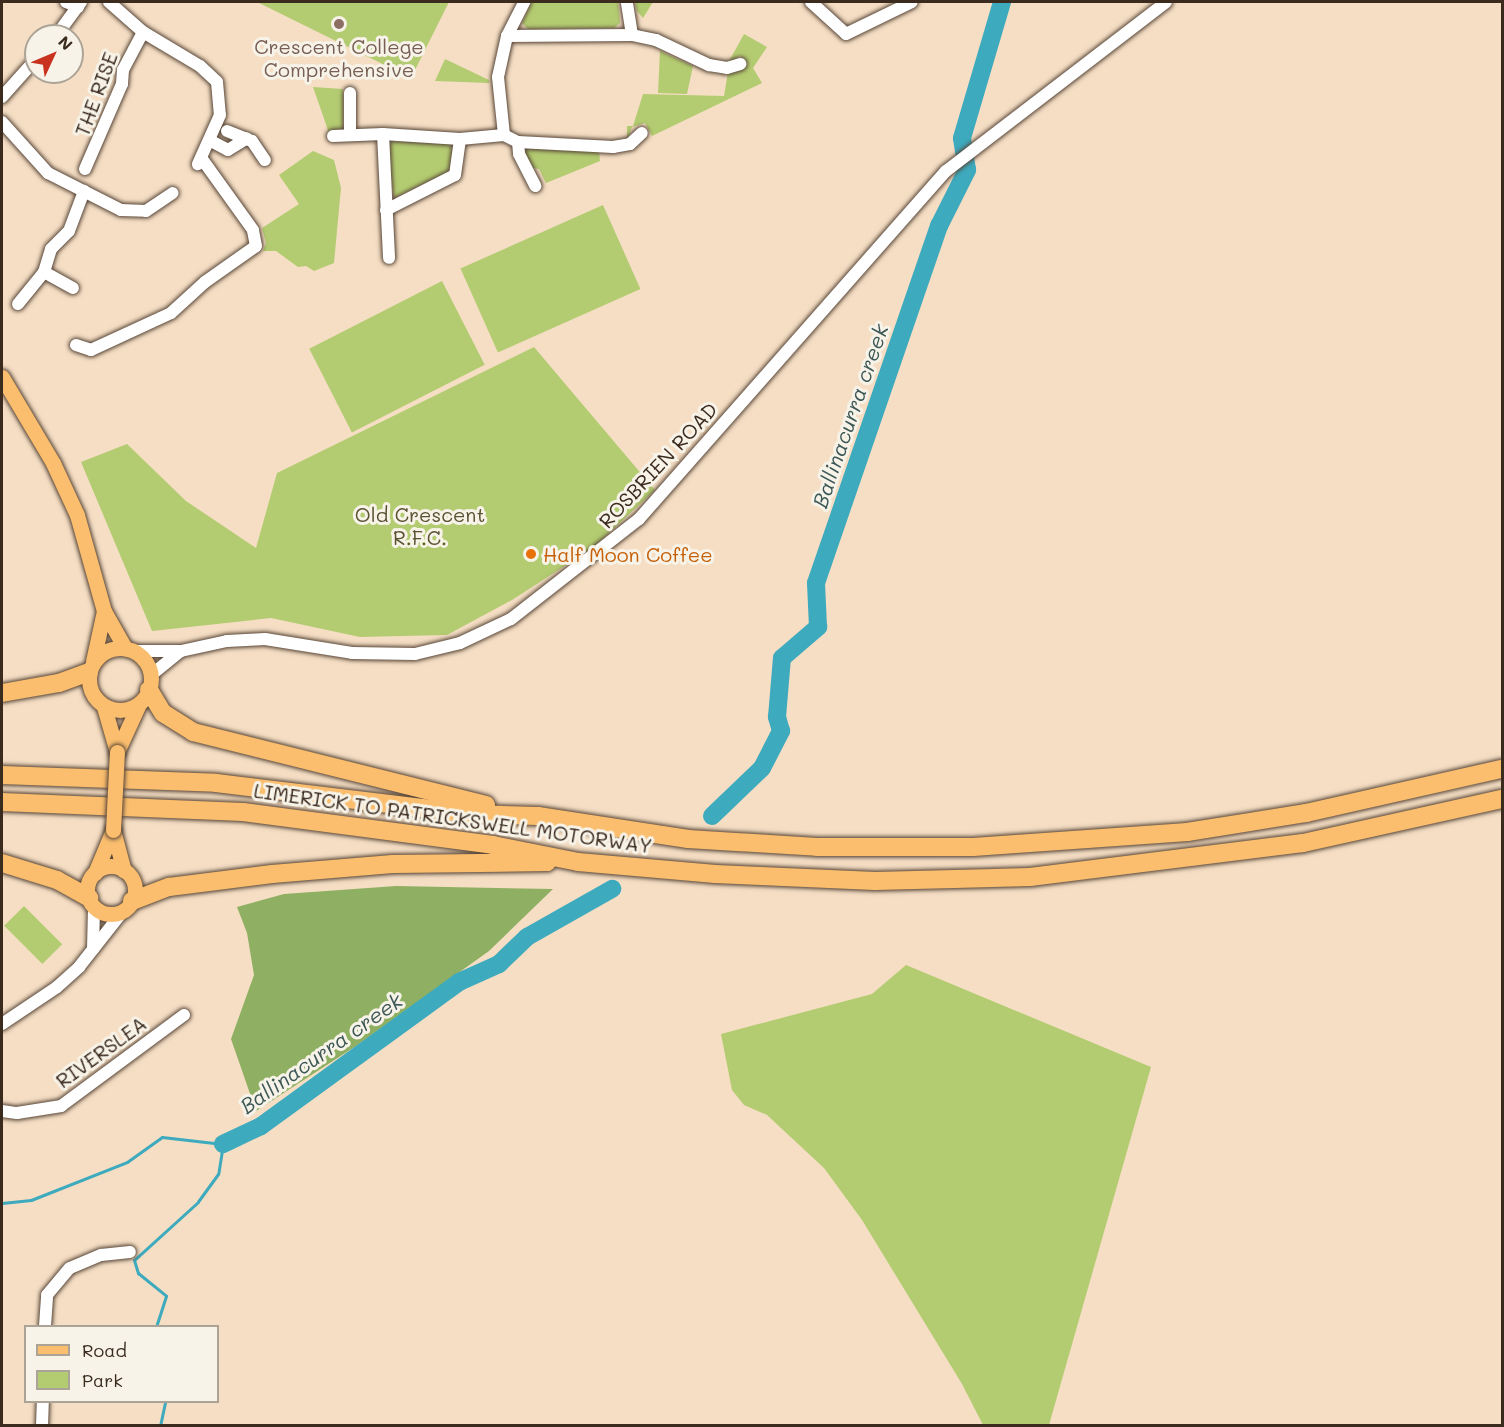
<!DOCTYPE html>
<html>
<head>
<meta charset="utf-8">
<style>
	body { margin:0 }
	#map { position:relative; width:1504px; height:1427px; overflow:hidden; background:#f5dec4; font-family:Mali,sans-serif }
	div>[style] { position:absolute }
	.green>* { inset:0; background:#b4cc71; transform-origin:0 0 }
	.forest>* { inset:0; background:#8fb063 }
	.stream>* { height:3px; margin:-1.5px; padding:0 1.5px; transform-origin:1.5px; border-radius:1.5px; background:#3eaabe }
	.river>* { height:18px; margin:-9px; padding:0 9px; transform-origin:9px; border-radius:9px; background:#3eaabe }
	.roads { filter:drop-shadow(0 0 2px #574537) drop-shadow(0 0 2px #574537) }
	.minor>* { height:12px; margin:-6px; padding:0 6px; transform-origin:6px; border-radius:6px; background:#fff }
	.major>* { height:15px; margin:-7.5px; padding:0 7.5px; transform-origin:7.5px; border-radius:7.5px; background:#fabe6e }
	.major>.ring { margin:-7.5px; padding:0; box-sizing:content-box; background:none; border:15px solid #fabe6e; border-radius:50% }
	.highway>* { height:18px; margin:-9px; padding:0 9px; transform-origin:9px; border-radius:9px; background:#fabe6e }
	.bridges { filter:drop-shadow(0 0 2px #574537) drop-shadow(0 0 2px #574537) }
	.major-bridge>* { height:15px; margin:-7.5px; padding:0 7.5px; transform-origin:7.5px; border-radius:7.5px; background:#fabe6e }
	.dots>* { width:16px; height:16px; translate:-50% -50%; box-sizing:border-box; border:3px solid #f7f3e8; border-radius:50% }
	span { translate:-50% -50%; white-space:nowrap; text-align:center; line-height:1.15; -webkit-text-stroke:6px #f7f3e8; paint-order:stroke }
	.education-label { font-size:20px; color:#785e54 }
	.street-label { font-size:20px; color:#3b2a1e }
	.park-label { font-size:20px; color:#595233 }
	.food-label { font-size:20px; color:#c56008 }
	.left { translate:0 -50%; text-align:left }
	.water-label { font-size:21px; color:#3c5756; font-style:italic }
	.frame { position:absolute; inset:0; border:3px solid #3b2a1e; pointer-events:none }
	.legend { position:absolute; left:24px; top:1325px; width:195px; height:78px; box-sizing:border-box; background:#f7f3e8; border:2px solid #aca397; margin:0; padding:8px 10px; list-style:none; font-size:18px; color:#3b2a1e }
	.legend li { display:flex; align-items:center; gap:12px; height:30px }
	.legend b { width:30px; border:2px solid #aca397 }
	.north { position:absolute; left:24px; top:24px; width:60px; height:60px; box-sizing:border-box; background:#f7f3e8; border:2px solid #aca397; border-radius:50%; rotate:46deg; font-size:16px; font-weight:700; line-height:24px; text-align:center; color:#3b2a1e }
	.north::after { content:''; display:block; margin:auto; width:21px; height:27px; background:#c8321e; clip-path:polygon(50% 0,100% 100%,50% 72%,0 100%) }
</style>
</head>
<body>
<div id="map">
	<div class="green">
		<div style="clip-path:polygon(257px 2px,449px 2px,411px 78px)"></div>
		<div style="clip-path:polygon(532px 2px,618px 2px,620px 23px,614px 28px,528px 29px,522px 23px)"></div>
		<div style="clip-path:polygon(635px 2px,653px 2px,643px 18px,637px 11px)"></div>
		<div style="clip-path:polygon(744px 34px,767px 47px,753px 68px,762px 83px,652px 136px,645px 123px,632px 127px,627px 140px,627px 126px,633px 126px,643px 94px,724px 96px,728px 72px,748px 64px,740px 56px,728px 63px)"></div>
		<div style="clip-path:polygon(660px 51px,693px 66px,687px 94px,658px 93px)"></div>
		<div style="clip-path:polygon(445px 59px,489px 80px,489px 83px,435px 81px)"></div>
		<div style="clip-path:polygon(313px 87px,343px 89px,343px 130px,329px 133px)"></div>
		<div style="clip-path:polygon(392px 141px,450px 144px,453px 150px,450px 171px,394px 198px,387px 147px)"></div>
		<div style="clip-path:polygon(527px 148px,599px 150px,600px 161px,546px 183px,539px 169px,532px 168px,524px 152px)"></div>
		<div style="clip-path:polygon(313px 151px,334px 160px,341px 188px,334px 263px,314px 271px,306px 266px,298px 267px,276px 251px,263px 251px,266px 243px,262px 228px,299px 204px,279px 175px)"></div>
		<div style="left:603px;top:205px;width:92px;height:156px;rotate:66deg"></div>
		<div style="left:442px;top:281px;width:94px;height:149px;rotate:63deg"></div>
		<div style="clip-path:polygon(534px 347px,655px 490px,594px 547px,512px 600px,447px 635px,360px 637px,271px 618px,152px 631px,81px 462px,127px 444px,186px 501px,256px 548px,277px 473px)"></div>
		<div style="left:24px;top:906px;width:54px;height:28px;rotate:45deg"></div>
		<div style="clip-path:polygon(906px 965px,1151px 1067px,1049px 1425px,983px 1425px,962px 1384px,862px 1220px,824px 1168px,767px 1115px,744px 1105px,732px 1090px,721px 1034px,872px 994px)"></div>
	</div>
	<div class="forest">
		<div style="clip-path:polygon(396px 886px,553px 889px,489px 951px,356px 1046px,256px 1111px,231px 1039px,254px 975px,247px 933px,237px 907px,284px 894px)"></div>
	</div>
	<div class="stream">
		<div style="left:2px;top:1203px;width:29px;rotate:-6deg"></div>
		<div style="left:31px;top:1200px;width:103px;rotate:-21.6deg"></div>
		<div style="left:127px;top:1162px;width:43px;rotate:-35.5deg"></div>
		<div style="left:162px;top:1137px;width:61px;rotate:6.5deg"></div>
		<div style="left:223px;top:1144px;width:30px;rotate:99deg"></div>
		<div style="left:218px;top:1174px;width:34px;rotate:126deg"></div>
		<div style="left:198px;top:1202px;width:86px;rotate:137.8deg"></div>
		<div style="left:134px;top:1260px;width:14px;rotate:73deg"></div>
		<div style="left:138px;top:1273px;width:36px;rotate:39deg"></div>
		<div style="left:166px;top:1296px;width:32px;rotate:108deg"></div>
		<div style="left:160px;top:1426px;width:25px;rotate:-78deg"></div>
	</div>
	<div class="river">
		<div style="left:712px;top:816px;width:69px;rotate:-43.8deg"></div>
		<div style="left:762px;top:768px;width:42px;rotate:-62.8deg"></div>
		<div style="left:781px;top:731px;width:15px;rotate:-106deg"></div>
		<div style="left:777px;top:717px;width:59px;rotate:-85.2deg"></div>
		<div style="left:782px;top:658px;width:48px;rotate:-40.7deg"></div>
		<div style="left:818px;top:627px;width:44px;rotate:-92.6deg"></div>
		<div style="left:816px;top:583px;width:378px;rotate:-71deg"></div>
		<div style="left:939px;top:226px;width:63px;rotate:-63.4deg"></div>
		<div style="left:967px;top:170px;width:32px;rotate:-99deg"></div>
		<div style="left:962px;top:138px;width:142px;rotate:-73.6deg"></div>
		<div style="left:223px;top:1144px;width:42px;rotate:-25.3deg"></div>
		<div style="left:261px;top:1126px;width:245px;rotate:-36deg"></div>
		<div style="left:459px;top:982px;width:44px;rotate:-24.2deg"></div>
		<div style="left:499px;top:964px;width:39px;rotate:-44deg"></div>
		<div style="left:527px;top:937px;width:98px;rotate:-29.5deg"></div>
	</div>
	<div class="roads">
		<div class="minor">
			<div style="left:66px;top:2px;width:13px;rotate:23deg"></div>
			<div style="left:109px;top:2px;width:45px;rotate:41.4deg"></div>
			<div style="left:143px;top:32px;width:66px;rotate:30.8deg"></div>
			<div style="left:200px;top:66px;width:23px;rotate:43deg"></div>
			<div style="left:217px;top:82px;width:33px;rotate:85deg"></div>
			<div style="left:220px;top:115px;width:54px;rotate:114.2deg"></div>
			<div style="left:811px;top:2px;width:47px;rotate:42.4deg"></div>
			<div style="left:846px;top:34px;width:73px;rotate:-25.9deg"></div>
			<div style="left:632px;top:35px;width:25px;rotate:12deg"></div>
			<div style="left:656px;top:40px;width:59px;rotate:25.3deg"></div>
			<div style="left:709px;top:65px;width:18px;rotate:9deg"></div>
			<div style="left:727px;top:68px;width:14px;rotate:-17deg"></div>
			<div style="left:56px;top:36px;width:42px;rotate:-53.7deg"></div>
			<div style="left:507px;top:36px;width:38px;rotate:-63deg"></div>
			<div style="left:350px;top:93px;width:42px;rotate:90deg"></div>
			<div style="left:2px;top:97px;width:51px;rotate:-48.2deg"></div>
			<div style="left:2px;top:122px;width:69px;rotate:48deg"></div>
			<div style="left:48px;top:173px;width:82px;rotate:26.9deg"></div>
			<div style="left:121px;top:210px;width:25px;rotate:2deg"></div>
			<div style="left:146px;top:211px;width:32px;rotate:-34deg"></div>
			<div style="left:227px;top:131px;width:27px;rotate:22deg"></div>
			<div style="left:252px;top:141px;width:23px;rotate:56deg"></div>
			<div style="left:383px;top:134px;width:124px;rotate:87.2deg"></div>
			<div style="left:504px;top:135px;width:58px;rotate:-95.9deg"></div>
			<div style="left:498px;top:77px;width:42px;rotate:-77.6deg"></div>
			<div style="left:507px;top:36px;width:125px;rotate:-0.5deg"></div>
			<div style="left:632px;top:35px;width:33px;rotate:-99deg"></div>
			<div style="left:333px;top:136px;width:50px;rotate:-2.3deg"></div>
			<div style="left:383px;top:134px;width:77px;rotate:3.7deg"></div>
			<div style="left:460px;top:139px;width:44px;rotate:-5.2deg"></div>
			<div style="left:504px;top:135px;width:16px;rotate:27deg"></div>
			<div style="left:518px;top:142px;width:95px;rotate:3deg"></div>
			<div style="left:613px;top:147px;width:17px;rotate:-10deg"></div>
			<div style="left:630px;top:144px;width:16px;rotate:-43deg"></div>
			<div style="left:211px;top:141px;width:19px;rotate:28deg"></div>
			<div style="left:228px;top:150px;width:22px;rotate:-32deg"></div>
			<div style="left:518px;top:142px;width:12px;rotate:85deg"></div>
			<div style="left:519px;top:154px;width:36px;rotate:63deg"></div>
			<div style="left:85px;top:169px;width:93px;rotate:-66.5deg"></div>
			<div style="left:122px;top:84px;width:14px;rotate:-86deg"></div>
			<div style="left:123px;top:70px;width:43px;rotate:-62.2deg"></div>
			<div style="left:386px;top:210px;width:77px;rotate:-26.9deg"></div>
			<div style="left:455px;top:175px;width:36px;rotate:-82deg"></div>
			<div style="left:44px;top:272px;width:33px;rotate:29deg"></div>
			<div style="left:18px;top:304px;width:41px;rotate:-50.9deg"></div>
			<div style="left:44px;top:272px;width:24px;rotate:-73deg"></div>
			<div style="left:51px;top:249px;width:25px;rotate:-45deg"></div>
			<div style="left:69px;top:231px;width:43px;rotate:-69.4deg"></div>
			<div style="left:76px;top:345px;width:16px;rotate:18deg"></div>
			<div style="left:91px;top:350px;width:88px;rotate:-24.8deg"></div>
			<div style="left:171px;top:313px;width:46px;rotate:-42.4deg"></div>
			<div style="left:205px;top:282px;width:62px;rotate:-35.2deg"></div>
			<div style="left:256px;top:246px;width:16px;rotate:-101deg"></div>
			<div style="left:253px;top:230px;width:87px;rotate:-125.7deg"></div>
			<div style="left:135px;top:651px;width:46px"></div>
			<div style="left:181px;top:651px;width:47px;rotate:-12.3deg"></div>
			<div style="left:227px;top:641px;width:38px;rotate:-3deg"></div>
			<div style="left:265px;top:639px;width:88px;rotate:9.1deg"></div>
			<div style="left:352px;top:653px;width:63px;rotate:0.9deg"></div>
			<div style="left:415px;top:654px;width:46px;rotate:-13.7deg"></div>
			<div style="left:460px;top:643px;width:56px;rotate:-25.2deg"></div>
			<div style="left:511px;top:619px;width:162px;rotate:-38deg"></div>
			<div style="left:639px;top:519px;width:464px;rotate:-48.6deg"></div>
			<div style="left:946px;top:171px;width:277px;rotate:-37.5deg"></div>
			<div style="left:151px;top:675px;width:38px;rotate:-39deg"></div>
			<div style="left:93px;top:949px;width:42px;rotate:-88.6deg"></div>
			<div style="left:2px;top:1024px;width:66px;rotate:-33.9deg"></div>
			<div style="left:57px;top:987px;width:30px;rotate:-42deg"></div>
			<div style="left:79px;top:967px;width:71px;rotate:-51.8deg"></div>
			<div style="left:2px;top:1111px;width:15px;rotate:8deg"></div>
			<div style="left:17px;top:1113px;width:45px;rotate:-9deg"></div>
			<div style="left:61px;top:1106px;width:153px;rotate:-36.5deg"></div>
			<div style="left:45px;top:1326px;width:31px;rotate:-86deg"></div>
			<div style="left:47px;top:1295px;width:35px;rotate:-50deg"></div>
			<div style="left:70px;top:1268px;width:34px;rotate:-23deg"></div>
			<div style="left:101px;top:1255px;width:29px;rotate:-6deg"></div>
			<div style="left:42px;top:1426px;width:24px;rotate:-88deg"></div>
		</div>
		<div class="major">
			<div style="left:2px;top:377px;width:100px;rotate:59.3deg"></div>
			<div style="left:53px;top:463px;width:57px;rotate:65.2deg"></div>
			<div style="left:77px;top:515px;width:100px;rotate:74.3deg"></div>
			<div style="left:104px;top:611px;width:43px;rotate:60.4deg"></div>
			<div class="ring" style="left:89px;top:648px;width:47px;height:47px"></div>
			<div style="left:93px;top:661px;width:51px;rotate:-77.6deg"></div>
			<div style="left:104px;top:707px;width:47px;rotate:73.9deg"></div>
			<div style="left:117px;top:752px;width:53px;rotate:-65.4deg"></div>
			<div style="left:113px;top:830px;width:42px;rotate:75deg"></div>
			<div class="ring" style="left:87px;top:866px;width:33px;height:33px"></div>
			<div style="left:95px;top:873px;width:47px;rotate:-67.3deg"></div>
		</div>
		<div class="highway">
			<div style="left:149px;top:690px;width:27px;rotate:59deg"></div>
			<div style="left:163px;top:713px;width:36px;rotate:32deg"></div>
			<div style="left:193px;top:732px;width:302px;rotate:14deg"></div>
			<div style="left:2px;top:693px;width:58px;rotate:-10deg"></div>
			<div style="left:59px;top:683px;width:32px;rotate:-20deg"></div>
			<div style="left:2px;top:775px;width:214px;rotate:2.1deg"></div>
			<div style="left:216px;top:783px;width:260px;rotate:6.9deg"></div>
			<div style="left:474px;top:814px;width:64px;rotate:1.8deg"></div>
			<div style="left:538px;top:816px;width:152px;rotate:8.7deg"></div>
			<div style="left:688px;top:839px;width:129px;rotate:3.5deg"></div>
			<div style="left:817px;top:847px;width:156px"></div>
			<div style="left:973px;top:847px;width:215px;rotate:-4deg"></div>
			<div style="left:1187px;top:832px;width:121px;rotate:-9.1deg"></div>
			<div style="left:1306px;top:813px;width:201px;rotate:-12.7deg"></div>
			<div style="left:2px;top:802px;width:241px;rotate:2.4deg"></div>
			<div style="left:243px;top:812px;width:252px;rotate:7.5deg"></div>
			<div style="left:493px;top:845px;width:87px;rotate:11.3deg"></div>
			<div style="left:578px;top:862px;width:138px;rotate:5deg"></div>
			<div style="left:715px;top:874px;width:160px;rotate:2.5deg"></div>
			<div style="left:875px;top:881px;width:155px;rotate:-1.5deg"></div>
			<div style="left:1030px;top:877px;width:275px;rotate:-7.1deg"></div>
			<div style="left:1303px;top:843px;width:204px;rotate:-12.5deg"></div>
			<div style="left:2px;top:863px;width:58px;rotate:17.2deg"></div>
			<div style="left:57px;top:880px;width:37px;rotate:29deg"></div>
			<div style="left:132px;top:901px;width:40px;rotate:-21deg"></div>
			<div style="left:169px;top:887px;width:104px;rotate:-7.2deg"></div>
			<div style="left:272px;top:874px;width:121px;rotate:-4.7deg"></div>
			<div style="left:393px;top:864px;width:154px;rotate:-0.7deg"></div>
		</div>
	</div>
	<div class="bridges">
		<div class="major-bridge">
			<div style="left:113px;top:830px;width:78px;rotate:-87.1deg"></div>
		</div>
	</div>
	<div class="dots">
		<div style="left:339px;top:24px;background:#8d6e63"></div>
		<div style="left:531px;top:554px;background:#e8710a"></div>
	</div>
	<div class="education-label">
		<span style="left:339px;top:58px">Crescent College<br>Comprehensive</span>
	</div>
	<div class="street-label">
		<span style="left:96px;top:94px;rotate:-70deg">THE RISE</span>
		<span style="left:658px;top:465px;rotate:-47deg">ROSBRIEN ROAD</span>
		<span style="left:453px;top:818px;rotate:8deg">LIMERICK TO PATRICKSWELL MOTORWAY</span>
		<span style="left:101px;top:1052px;rotate:-36deg">RIVERSLEA</span>
	</div>
	<div class="park-label">
		<span style="left:420px;top:526px">Old Crescent<br>R.F.C.</span>
	</div>
	<div class="food-label">
		<span class="left" style="left:543px;top:554px">Half Moon Coffee</span>
	</div>
	<div class="water-label">
		<span style="left:850px;top:416px;rotate:-71deg">Ballinacurra creek</span>
		<span style="left:321px;top:1053px;rotate:-35deg">Ballinacurra creek</span>
	</div>
	<div class="frame"></div>
	<ul class="legend">
	<li><b style="height:8px;background:#fabe6e"></b>Road</li>
	<li><b style="height:16px;background:#b4cc71"></b>Park</li>
	</ul>
	<div class="north">N</div>
</div>
</body>
</html>
